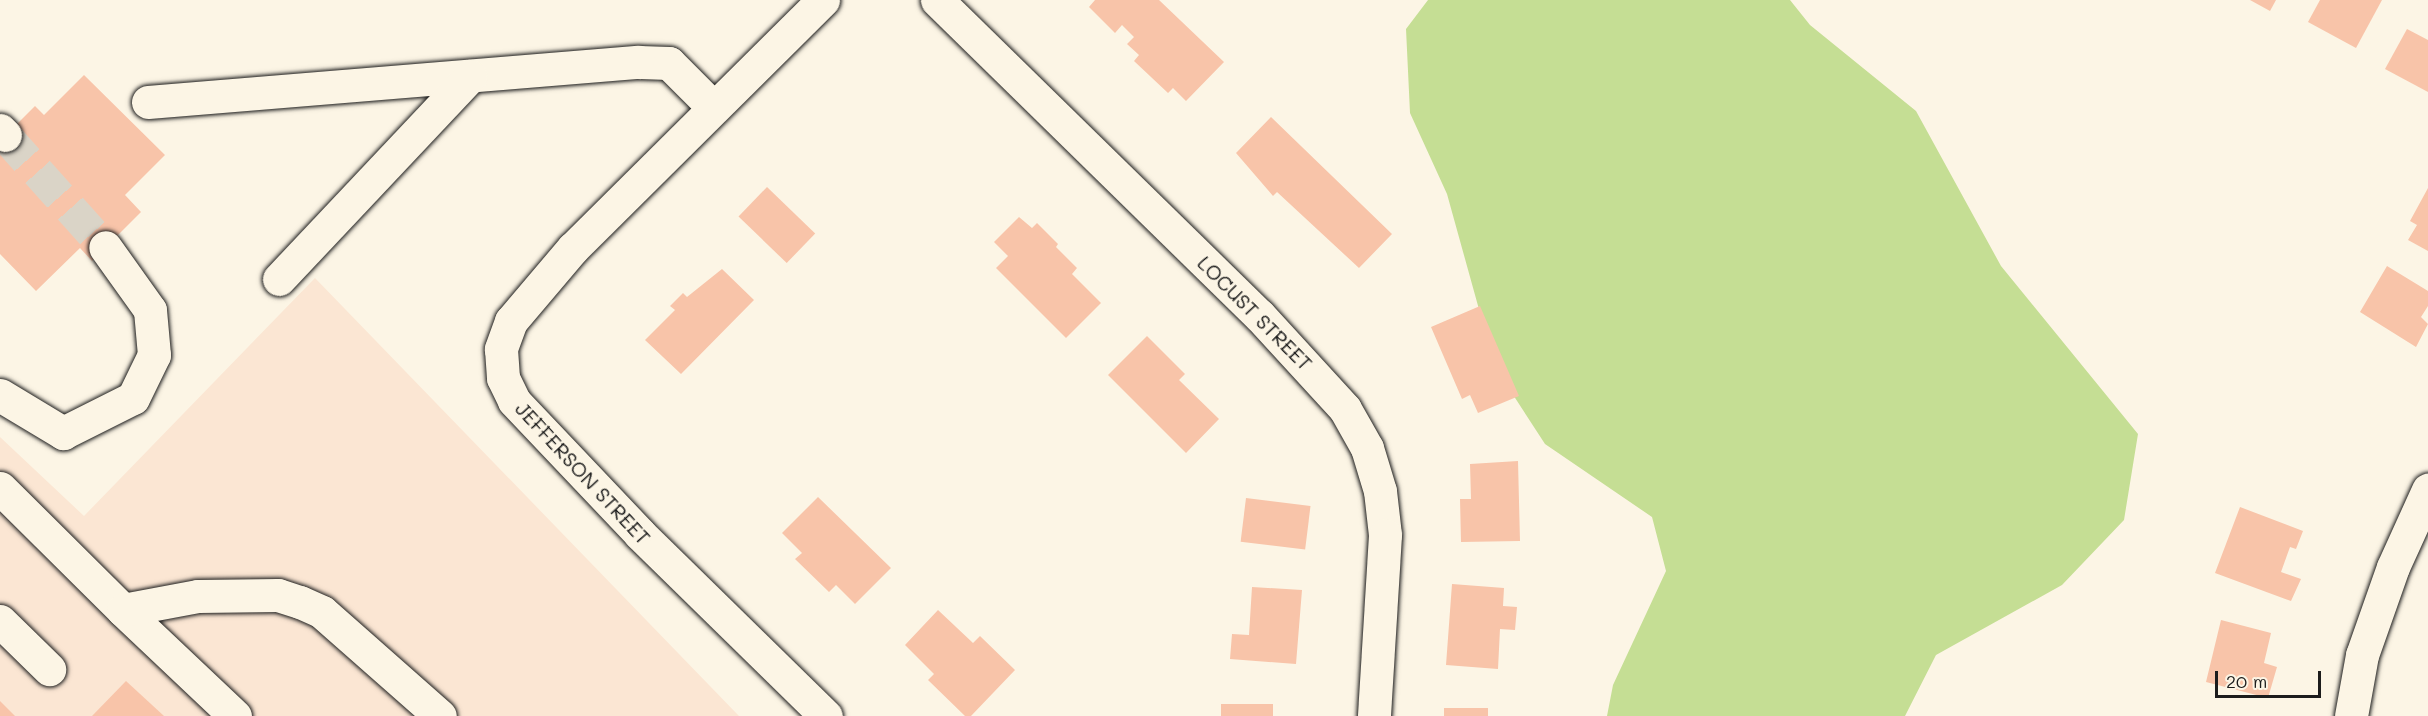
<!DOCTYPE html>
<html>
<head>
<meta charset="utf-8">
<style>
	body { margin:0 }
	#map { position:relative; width:2428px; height:716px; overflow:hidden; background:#fcf5e5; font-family:Mali,sans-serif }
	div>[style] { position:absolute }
	.built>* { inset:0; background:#fbe6d3 }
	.green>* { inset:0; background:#c5de94 }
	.building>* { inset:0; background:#f8c4a9; transform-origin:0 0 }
	.minor-tunnel>* { height:33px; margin-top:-16.5px; transform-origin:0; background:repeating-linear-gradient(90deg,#dad4c7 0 33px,transparent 0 49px) }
	.roads { filter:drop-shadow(0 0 2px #1c1c1c) drop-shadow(0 0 2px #1c1c1c) }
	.minor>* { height:33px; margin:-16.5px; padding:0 16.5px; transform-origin:16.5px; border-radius:16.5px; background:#fcf5e5 }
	span { translate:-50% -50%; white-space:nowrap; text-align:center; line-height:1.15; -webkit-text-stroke:6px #fcf5e5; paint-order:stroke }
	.street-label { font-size:20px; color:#1c1c1c }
	.scale { position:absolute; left:2215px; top:671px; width:106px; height:27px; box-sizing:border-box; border:3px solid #1c1c1c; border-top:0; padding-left:8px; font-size:18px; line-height:21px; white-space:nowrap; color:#1c1c1c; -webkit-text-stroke:4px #fcf5e5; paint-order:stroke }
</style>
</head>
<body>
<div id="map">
	<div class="built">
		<div style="clip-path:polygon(315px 278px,739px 716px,0 716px,0 437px,84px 516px)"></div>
	</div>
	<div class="green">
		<div style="clip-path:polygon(1428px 0,1790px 0,1810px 25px,1916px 111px,2001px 266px,2138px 434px,2124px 520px,2062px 585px,1936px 655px,1905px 716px,1607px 716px,1613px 685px,1666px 571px,1652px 517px,1545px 444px,1495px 367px,1447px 194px,1410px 113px,1406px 29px)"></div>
	</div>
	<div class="building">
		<div style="clip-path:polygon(1095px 0,1159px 0,1224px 62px,1186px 101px,1173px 88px,1168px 93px,1134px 61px,1139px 55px,1127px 44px,1134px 37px,1122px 25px,1115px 33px,1089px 7px)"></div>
		<div style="clip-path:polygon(2250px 0,2276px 0,2270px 11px)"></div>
		<div style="clip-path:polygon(2320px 0,2382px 0,2356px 48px,2308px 22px)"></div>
		<div style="clip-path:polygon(2407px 29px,2428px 40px,2428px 92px,2385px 69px)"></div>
		<div style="clip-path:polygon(84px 75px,165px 155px,125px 195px,141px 212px,92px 261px,80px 248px,36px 291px,0 254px,0 141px,35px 106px,44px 115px)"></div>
		<div style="clip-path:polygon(1271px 117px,1392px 234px,1359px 268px,1277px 192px,1273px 196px,1236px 153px)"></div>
		<div style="left:767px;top:187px;width:67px;height:41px;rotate:44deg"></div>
		<div style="clip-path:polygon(2428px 188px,2428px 251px,2408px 240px,2417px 225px,2410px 221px)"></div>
		<div style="clip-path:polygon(1019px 217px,1032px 228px,1037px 223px,1058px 244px,1056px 247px,1077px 268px,1072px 274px,1101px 303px,1066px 338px,996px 268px,1008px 256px,994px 242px)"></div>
		<div style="clip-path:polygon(2387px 266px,2428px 291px,2428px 306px,2421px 317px,2428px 324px,2416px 347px,2360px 312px)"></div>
		<div style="clip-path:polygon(722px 269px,754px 300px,681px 374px,645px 340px,675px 310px,670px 306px,683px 293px,687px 297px)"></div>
		<div style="clip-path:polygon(1480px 306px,1519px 396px,1478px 413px,1470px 395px,1462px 399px,1431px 327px)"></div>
		<div style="clip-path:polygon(1147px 336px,1185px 374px,1179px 380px,1219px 419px,1186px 453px,1108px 375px)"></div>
		<div style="clip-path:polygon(1518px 461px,1520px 541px,1461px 542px,1460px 499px,1471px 499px,1470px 464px)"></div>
		<div style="clip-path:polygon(818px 497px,891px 568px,855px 604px,836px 585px,829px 592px,795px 559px,802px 553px,782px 533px)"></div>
		<div style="left:1246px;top:498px;width:65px;height:44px;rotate:7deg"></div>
		<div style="clip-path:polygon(2240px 507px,2303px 531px,2296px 549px,2290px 547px,2281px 572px,2301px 579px,2291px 601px,2215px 573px)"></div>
		<div style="clip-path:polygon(1452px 584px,1504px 588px,1503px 606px,1517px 607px,1515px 630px,1500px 629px,1498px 669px,1446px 665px)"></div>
		<div style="clip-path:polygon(1252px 587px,1302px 590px,1296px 664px,1230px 659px,1232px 634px,1249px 635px)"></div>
		<div style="clip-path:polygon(938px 610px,973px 643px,980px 636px,1015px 670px,971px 716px,965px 716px,928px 680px,934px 674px,905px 645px)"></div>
		<div style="clip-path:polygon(2221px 620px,2271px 633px,2264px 663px,2277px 667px,2268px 698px,2206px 682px)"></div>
		<div style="clip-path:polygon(126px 681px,164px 716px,92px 716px)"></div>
		<div style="clip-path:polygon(0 701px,15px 716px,0 716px)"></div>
		<div style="left:1273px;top:704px;width:12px;height:52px;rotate:90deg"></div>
		<div style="left:1444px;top:708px;width:44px;height:8px"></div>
	</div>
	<div class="minor-tunnel">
		<div style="left:5px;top:135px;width:150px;rotate:48.2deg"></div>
	</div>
	<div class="roads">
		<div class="minor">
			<div style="left:823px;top:0;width:352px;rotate:135.2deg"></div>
			<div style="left:573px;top:248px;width:96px;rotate:130.3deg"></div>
			<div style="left:511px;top:321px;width:30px;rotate:110deg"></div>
			<div style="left:501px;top:349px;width:29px;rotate:86deg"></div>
			<div style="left:503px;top:378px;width:25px;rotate:64deg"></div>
			<div style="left:514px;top:401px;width:183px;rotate:46.5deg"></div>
			<div style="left:640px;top:534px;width:260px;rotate:44.4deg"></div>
			<div style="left:937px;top:0;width:450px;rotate:44.4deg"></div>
			<div style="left:1259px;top:315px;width:127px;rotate:47.5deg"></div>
			<div style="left:1345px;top:409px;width:45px;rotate:60.6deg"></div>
			<div style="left:1367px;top:448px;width:45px;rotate:73.2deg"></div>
			<div style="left:1380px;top:491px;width:44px;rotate:83.5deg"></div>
			<div style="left:1385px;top:535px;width:181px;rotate:93.5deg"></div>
			<div style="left:148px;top:102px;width:492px;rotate:-4.7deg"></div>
			<div style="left:638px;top:62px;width:31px;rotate:2deg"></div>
			<div style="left:669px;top:63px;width:62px;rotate:45deg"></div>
			<div style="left:0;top:130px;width:7px;rotate:45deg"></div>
			<div style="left:279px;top:279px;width:279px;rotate:-46.7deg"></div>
			<div style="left:0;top:395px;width:74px;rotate:31.1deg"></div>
			<div style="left:63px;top:433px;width:78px;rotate:-26.6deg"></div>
			<div style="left:133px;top:398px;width:48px;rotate:-64deg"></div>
			<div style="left:154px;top:355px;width:45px;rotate:-95.1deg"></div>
			<div style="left:150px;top:310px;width:77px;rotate:-125.5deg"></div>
			<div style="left:0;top:488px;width:173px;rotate:44.8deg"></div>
			<div style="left:0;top:621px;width:69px;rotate:44.4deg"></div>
			<div style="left:235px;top:716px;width:154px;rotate:-136.6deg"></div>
			<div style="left:123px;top:610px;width:76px;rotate:-10.6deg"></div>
			<div style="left:198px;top:596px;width:80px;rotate:-0.7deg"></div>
			<div style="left:278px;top:595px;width:23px;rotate:18deg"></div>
			<div style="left:300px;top:602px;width:24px;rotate:24deg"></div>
			<div style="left:322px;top:612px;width:157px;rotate:41.4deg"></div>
			<div style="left:2351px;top:716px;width:62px;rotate:-79.8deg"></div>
			<div style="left:2362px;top:655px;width:93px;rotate:-70.6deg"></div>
			<div style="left:2393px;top:567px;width:85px;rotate:-65.6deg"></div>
		</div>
	</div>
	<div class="street-label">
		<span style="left:1255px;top:313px;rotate:45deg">LOCUST STREET</span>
		<span style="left:583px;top:473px;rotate:47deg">JEFFERSON STREET</span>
	</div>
	<div class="scale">20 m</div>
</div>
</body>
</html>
